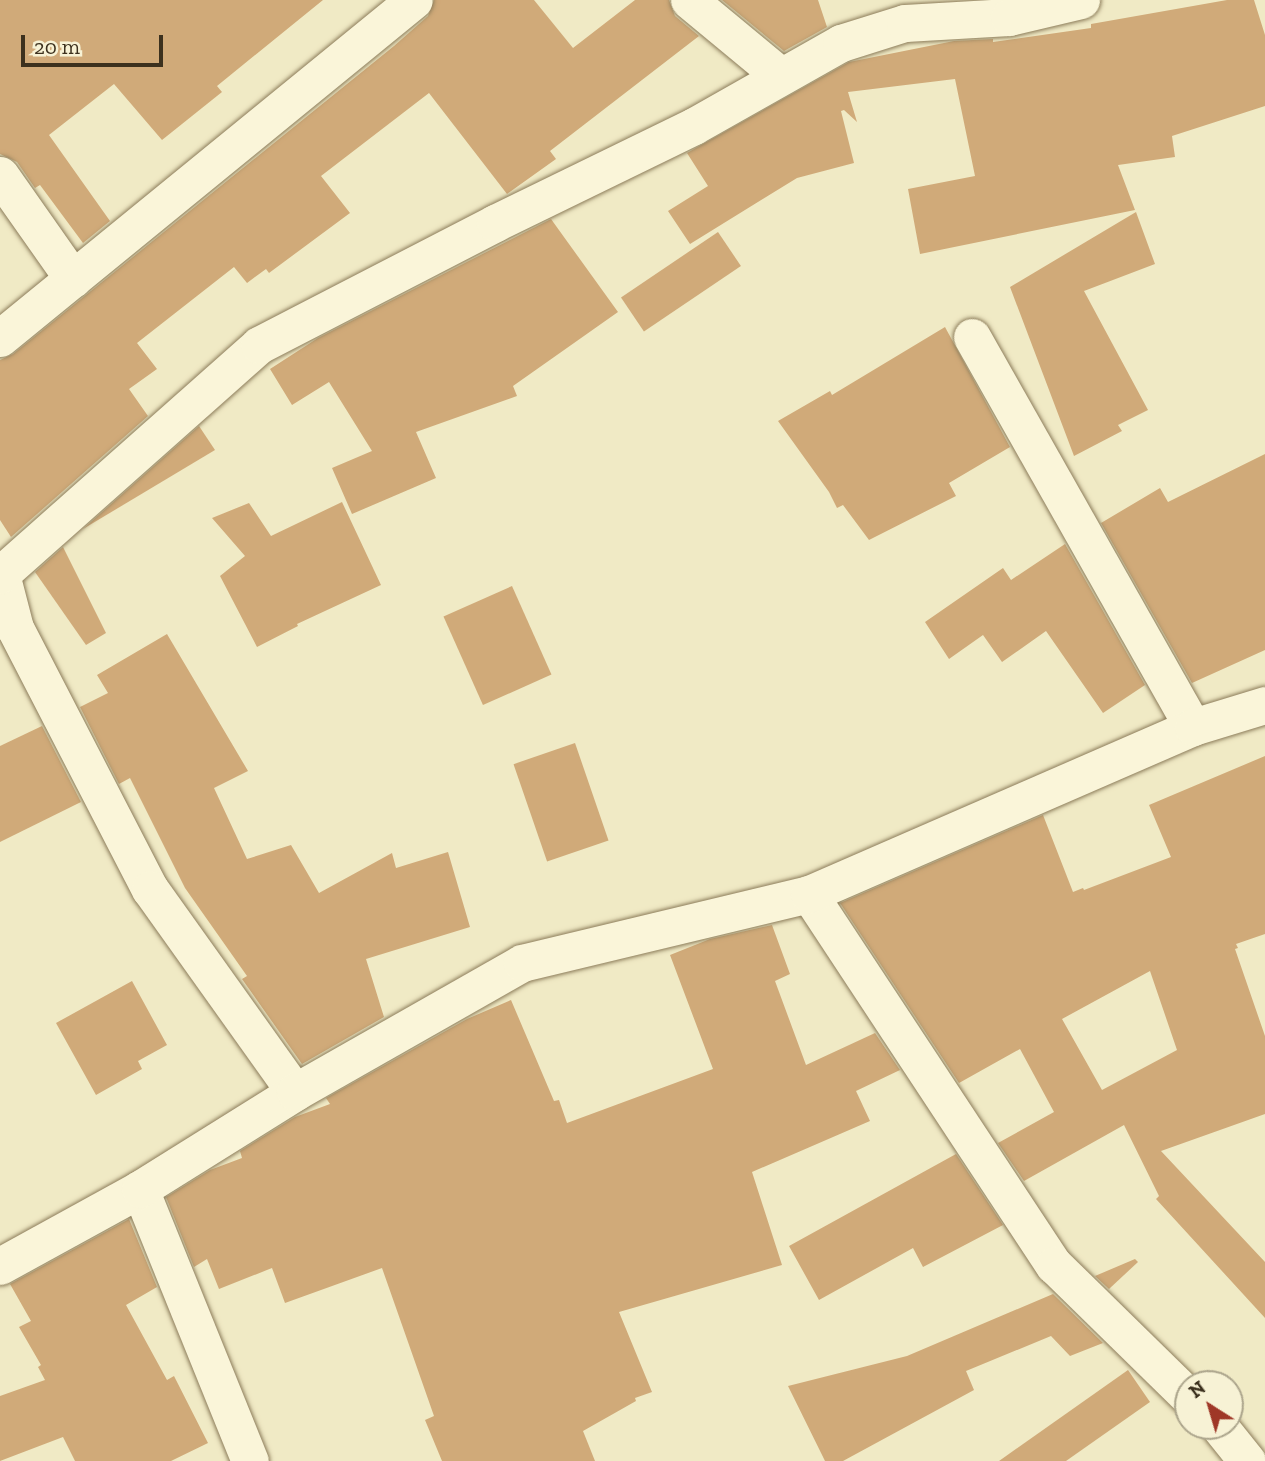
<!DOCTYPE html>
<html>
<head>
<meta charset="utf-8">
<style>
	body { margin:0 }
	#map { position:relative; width:1265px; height:1461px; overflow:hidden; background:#f0eac5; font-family:"Zilla Slab",serif }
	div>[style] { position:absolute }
	.building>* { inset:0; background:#d0aa79; transform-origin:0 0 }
	.roads { filter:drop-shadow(0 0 2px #8c7c5a) drop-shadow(0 0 2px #8c7c5a) }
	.minor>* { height:37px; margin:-18.5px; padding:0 18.5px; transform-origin:18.5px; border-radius:18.5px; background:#faf5d9 }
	span { translate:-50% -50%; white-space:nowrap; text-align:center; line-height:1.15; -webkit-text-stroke:6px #f7f2d5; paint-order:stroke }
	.north { position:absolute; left:1174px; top:1370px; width:70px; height:70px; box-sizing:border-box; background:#f7f2d5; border:2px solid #aca58c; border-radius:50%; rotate:323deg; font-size:19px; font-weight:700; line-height:28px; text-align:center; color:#3c311e }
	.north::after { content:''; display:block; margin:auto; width:24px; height:32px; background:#9f3727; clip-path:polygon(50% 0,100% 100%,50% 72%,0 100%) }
	.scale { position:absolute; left:21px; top:35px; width:142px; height:32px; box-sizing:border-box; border:4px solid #3c311e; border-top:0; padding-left:9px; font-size:21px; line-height:24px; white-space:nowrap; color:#3c311e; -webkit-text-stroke:5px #f7f2d5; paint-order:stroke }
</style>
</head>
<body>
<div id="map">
	<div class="building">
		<div style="clip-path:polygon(0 0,323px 0,217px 86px,222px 92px,162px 140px,114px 84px,49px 135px,110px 221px,83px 243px,40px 185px,35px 188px,17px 162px,0 154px)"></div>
		<div style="clip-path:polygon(434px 0,534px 0,573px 48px,635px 0,669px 0,675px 16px,699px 36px,550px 151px,556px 159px,507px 194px,429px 93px,321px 176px,350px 213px,269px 273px,266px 269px,247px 283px,234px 267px,137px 343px,157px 369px,129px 389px,148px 416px,11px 537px,0 520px,0 360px,13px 354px,394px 46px,428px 16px)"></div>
		<div style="clip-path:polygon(722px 0,818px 0,827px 27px,784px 51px)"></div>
		<div style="clip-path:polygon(1227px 0,1254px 0,1265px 35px,1265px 106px,1172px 136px,1175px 157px,1118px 165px,1135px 210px,920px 254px,908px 189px,975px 176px,955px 79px,848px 92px,857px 122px,844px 110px,841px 111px,854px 163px,797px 178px,690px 244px,668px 211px,708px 186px,687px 153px,849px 62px,954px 41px,993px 39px,993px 42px,1091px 28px,1091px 24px)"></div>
		<div style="clip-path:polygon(1136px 212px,1155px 264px,1084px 291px,1148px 410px,1118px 425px,1122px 431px,1074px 456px,1010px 287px)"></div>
		<div style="clip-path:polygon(551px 219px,618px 312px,513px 386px,517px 396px,416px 432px,436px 478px,352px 514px,332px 468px,372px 451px,329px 382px,292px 405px,270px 369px,318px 338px)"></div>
		<div style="left:718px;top:232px;width:41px;height:117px;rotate:56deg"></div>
		<div style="clip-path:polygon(945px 327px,1010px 447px,949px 483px,956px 496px,869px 540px,843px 505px,837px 508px,829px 492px,778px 421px,830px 391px,832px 395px)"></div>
		<div style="clip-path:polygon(199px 426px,215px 450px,83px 529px)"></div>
		<div style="clip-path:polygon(1265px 454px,1265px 650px,1192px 683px,1101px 523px,1160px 488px,1168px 502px)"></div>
		<div style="clip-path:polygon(342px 502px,381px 585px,297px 624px,298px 626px,257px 647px,220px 576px,245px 556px,212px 518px,249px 503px,271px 536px)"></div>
		<div style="clip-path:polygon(1065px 544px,1145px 685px,1103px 713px,1046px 631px,1002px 662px,983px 635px,949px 659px,925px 622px,1003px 568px,1011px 580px)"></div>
		<div style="clip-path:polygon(63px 547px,106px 633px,86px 645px,35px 572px)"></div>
		<div style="left:512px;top:586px;width:97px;height:75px;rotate:66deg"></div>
		<div style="clip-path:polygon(167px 634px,248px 771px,214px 788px,247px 859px,291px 845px,319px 893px,392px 853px,396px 868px,448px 852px,470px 927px,366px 959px,384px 1017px,302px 1064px,242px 979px,247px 976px,185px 888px,130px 778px,119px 784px,80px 707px,108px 693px,97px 675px)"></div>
		<div style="clip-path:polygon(42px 726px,81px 802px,0 842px,0 746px)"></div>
		<div style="left:575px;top:743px;width:103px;height:65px;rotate:71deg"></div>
		<div style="clip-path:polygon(evenodd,1265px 756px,1265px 934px,1236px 944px,1238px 948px,1235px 949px,1265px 1036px,1265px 1114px,1161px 1151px,1265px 1262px,1265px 1318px,1156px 1199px,1159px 1196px,1124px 1125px,1024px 1181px,998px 1143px,1054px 1112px,1020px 1049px,959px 1083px,840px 903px,1043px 815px,1073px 892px,1083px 888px,1084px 890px,1171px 857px,1149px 805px,1265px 756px,1150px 971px,1177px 1050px,1102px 1090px,1062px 1019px,1150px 971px)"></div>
		<div style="clip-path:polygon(772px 925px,790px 974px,775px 981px,806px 1065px,875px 1033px,900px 1070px,856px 1091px,870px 1121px,752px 1172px,782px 1265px,619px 1312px,652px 1392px,635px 1398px,636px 1401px,583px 1431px,595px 1461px,442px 1461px,425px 1420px,434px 1416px,382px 1268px,285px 1303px,272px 1268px,219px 1289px,207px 1259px,194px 1267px,166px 1197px,210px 1170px,242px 1158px,240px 1151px,295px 1117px,330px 1104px,326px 1098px,467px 1019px,511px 1000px,554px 1101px,559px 1100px,567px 1123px,713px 1069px,670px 955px,710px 939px)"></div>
		<div style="clip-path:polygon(132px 981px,167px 1045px,138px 1061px,142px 1069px,96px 1095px,56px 1023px)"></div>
		<div style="clip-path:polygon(956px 1154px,1003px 1225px,923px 1267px,913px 1248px,819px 1300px,789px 1246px)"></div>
		<div style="clip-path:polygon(129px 1219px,157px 1287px,126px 1305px,167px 1380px,174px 1376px,208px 1443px,171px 1461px,75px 1461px,63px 1437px,0 1461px,0 1396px,45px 1380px,38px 1367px,41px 1365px,19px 1327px,31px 1321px,10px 1284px)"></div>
		<div style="clip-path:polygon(1135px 1259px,1138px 1262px,1109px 1289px,1095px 1276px)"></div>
		<div style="clip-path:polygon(1053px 1294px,1103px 1343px,1070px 1356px,1051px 1336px,966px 1371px,974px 1390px,843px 1461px,825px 1461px,788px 1386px,907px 1356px)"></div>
		<div style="clip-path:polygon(1128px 1370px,1150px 1402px,1066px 1461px,999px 1461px)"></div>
	</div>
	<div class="roads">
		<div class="minor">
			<div style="left:689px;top:0;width:119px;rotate:39.6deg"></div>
			<div style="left:0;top:175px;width:127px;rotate:54.9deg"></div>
			<div style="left:972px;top:337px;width:448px;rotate:60.5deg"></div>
			<div style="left:0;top:338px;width:534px;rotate:-39.23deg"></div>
			<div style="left:0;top:570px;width:60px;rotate:75.5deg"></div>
			<div style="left:15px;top:628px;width:294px;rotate:62.7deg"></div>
			<div style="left:150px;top:889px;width:249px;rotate:54.5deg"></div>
			<div style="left:0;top:575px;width:346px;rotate:-41.6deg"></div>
			<div style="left:259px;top:345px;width:266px;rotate:-27.3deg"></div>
			<div style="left:495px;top:223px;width:221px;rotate:-26deg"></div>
			<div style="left:694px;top:126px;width:169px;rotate:-29.5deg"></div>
			<div style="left:841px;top:43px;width:67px;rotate:-17.4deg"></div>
			<div style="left:905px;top:23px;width:104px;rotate:-3.3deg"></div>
			<div style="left:1009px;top:17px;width:74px;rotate:-13.3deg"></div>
			<div style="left:809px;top:894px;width:445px;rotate:56.6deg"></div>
			<div style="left:1054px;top:1265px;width:187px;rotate:44.4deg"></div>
			<div style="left:140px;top:1189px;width:293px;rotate:68deg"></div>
			<div style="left:0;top:1266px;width:160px;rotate:-28.8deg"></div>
			<div style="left:140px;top:1189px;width:183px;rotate:-32deg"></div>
			<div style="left:295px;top:1092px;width:261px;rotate:-29.6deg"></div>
			<div style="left:522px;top:963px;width:295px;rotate:-13.5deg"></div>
			<div style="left:809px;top:894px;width:419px;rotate:-23.5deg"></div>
			<div style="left:1193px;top:727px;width:75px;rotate:-17deg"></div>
			<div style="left:1219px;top:1426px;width:45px;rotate:51.3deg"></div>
		</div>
	</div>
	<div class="north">N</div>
	<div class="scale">20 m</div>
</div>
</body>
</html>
